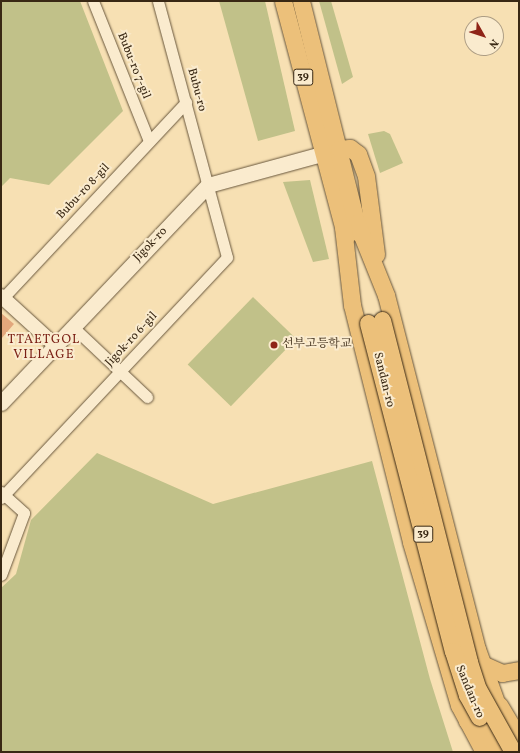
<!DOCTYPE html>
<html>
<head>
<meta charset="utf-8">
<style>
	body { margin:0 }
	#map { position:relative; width:520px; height:753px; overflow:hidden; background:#f7e0b3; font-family:Vollkorn,"Noto Serif KR",serif }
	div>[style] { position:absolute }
	.green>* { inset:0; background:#c1c189; transform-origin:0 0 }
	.building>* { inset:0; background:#e2a77c }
	.roads { filter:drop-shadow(0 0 1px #68563c) drop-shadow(0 0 1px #68563c) }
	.minor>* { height:11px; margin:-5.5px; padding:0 5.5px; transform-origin:5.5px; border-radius:5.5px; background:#faebce }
	.tertiary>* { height:14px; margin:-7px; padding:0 7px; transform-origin:7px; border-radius:7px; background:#faebce }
	.secondary>* { height:15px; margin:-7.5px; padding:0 7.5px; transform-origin:7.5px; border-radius:7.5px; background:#faebce }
	.primary>* { height:17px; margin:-8.5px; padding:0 8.5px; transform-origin:8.5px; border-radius:8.5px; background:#ecc07a }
	.bridges { filter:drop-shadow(0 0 1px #392814) drop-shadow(0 0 1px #392814) }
	.primary-bridge>* { height:17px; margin:-8.5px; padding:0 8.5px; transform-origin:8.5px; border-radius:8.5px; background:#ecc07a }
	.dots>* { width:11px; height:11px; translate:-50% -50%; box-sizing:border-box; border:2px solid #faebce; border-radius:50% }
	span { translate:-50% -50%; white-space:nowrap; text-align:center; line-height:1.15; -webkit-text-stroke:4px #faebce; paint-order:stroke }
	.shield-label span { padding:1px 3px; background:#faebce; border:1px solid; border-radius:3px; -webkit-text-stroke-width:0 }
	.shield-label { font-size:11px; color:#392814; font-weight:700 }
	.street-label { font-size:12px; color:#392814 }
	.poi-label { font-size:12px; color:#392814 }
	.left { translate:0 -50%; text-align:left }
	.neighbourhood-label { font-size:13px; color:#7a1f14; letter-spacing:1px }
	.frame { position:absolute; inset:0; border:2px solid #392814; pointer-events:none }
	.north { position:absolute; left:464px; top:16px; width:40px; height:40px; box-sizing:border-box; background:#faebce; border:1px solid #ad9d84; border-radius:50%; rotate:129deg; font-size:11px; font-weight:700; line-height:16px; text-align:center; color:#392814 }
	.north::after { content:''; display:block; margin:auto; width:14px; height:18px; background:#8f2418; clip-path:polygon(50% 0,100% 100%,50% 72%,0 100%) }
</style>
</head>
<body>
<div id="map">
	<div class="green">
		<div style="clip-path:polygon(1px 1px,80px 1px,123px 111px,49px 185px,10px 178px,1px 187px)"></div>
		<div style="clip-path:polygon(219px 1px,265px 1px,295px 131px,258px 141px)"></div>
		<div style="clip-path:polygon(319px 1px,331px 1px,353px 77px,342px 84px)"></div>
		<div style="clip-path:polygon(384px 131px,390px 134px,403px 163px,380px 173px,368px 134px)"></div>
		<div style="clip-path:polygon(310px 180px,329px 259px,313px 262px,283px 182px)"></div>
		<div style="left:253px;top:297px;width:60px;height:94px;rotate:44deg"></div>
		<div style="clip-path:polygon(97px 453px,213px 504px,372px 461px,430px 679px,453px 752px,1px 752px,1px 588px,16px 574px,31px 520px)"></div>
	</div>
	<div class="building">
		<div style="clip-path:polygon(1px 313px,14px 324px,1px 339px)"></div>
	</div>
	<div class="roads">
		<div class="minor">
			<div style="left:93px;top:1px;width:151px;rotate:68.2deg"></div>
			<div style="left:1px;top:300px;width:271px;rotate:-46.9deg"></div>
			<div style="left:73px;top:327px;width:102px;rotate:43.4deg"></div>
			<div style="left:1px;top:492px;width:31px;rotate:42deg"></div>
			<div style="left:24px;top:513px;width:66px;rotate:110.4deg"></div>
			<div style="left:1px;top:498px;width:330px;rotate:-46.8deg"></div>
			<div style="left:227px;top:257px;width:265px;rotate:-105.1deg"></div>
		</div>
		<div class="tertiary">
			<div style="left:1px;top:296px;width:74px;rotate:42.3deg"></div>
		</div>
		<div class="secondary">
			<div style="left:1px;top:403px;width:301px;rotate:-46.5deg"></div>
			<div style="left:208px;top:185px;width:133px;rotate:-15.3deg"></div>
		</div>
		<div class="primary">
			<div style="left:283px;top:1px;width:244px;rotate:75.1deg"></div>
			<div style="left:301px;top:1px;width:239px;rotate:76deg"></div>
			<div style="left:339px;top:149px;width:11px;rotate:-5deg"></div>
			<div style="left:350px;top:148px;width:10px;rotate:37deg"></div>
			<div style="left:358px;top:154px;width:23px;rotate:70deg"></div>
			<div style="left:366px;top:176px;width:79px;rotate:82.7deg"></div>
			<div style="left:357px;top:223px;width:78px;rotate:68.1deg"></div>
			<div style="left:386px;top:295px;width:366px;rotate:75.6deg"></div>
			<div style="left:477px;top:649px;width:71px;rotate:70.3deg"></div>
			<div style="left:501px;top:716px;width:7px;rotate:106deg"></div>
			<div style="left:499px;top:723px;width:13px;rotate:138deg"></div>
			<div style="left:489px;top:732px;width:9px;rotate:180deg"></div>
			<div style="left:480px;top:732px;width:17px;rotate:-140deg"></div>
			<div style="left:343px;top:227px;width:79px;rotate:83.4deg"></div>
			<div style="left:352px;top:305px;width:244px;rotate:76deg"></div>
			<div style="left:411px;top:542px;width:170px;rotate:73.6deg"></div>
			<div style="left:459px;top:705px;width:53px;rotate:62deg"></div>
			<div style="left:482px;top:664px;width:22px;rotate:24deg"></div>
			<div style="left:502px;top:673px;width:17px;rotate:-10deg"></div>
			<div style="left:499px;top:705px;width:39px;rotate:59deg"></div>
			<div style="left:491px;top:740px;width:15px;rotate:53deg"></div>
		</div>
	</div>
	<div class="bridges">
		<div class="primary-bridge">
			<div style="left:382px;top:320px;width:353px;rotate:75.7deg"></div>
			<div style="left:469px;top:662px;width:28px;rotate:72deg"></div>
			<div style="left:478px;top:689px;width:72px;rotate:60.9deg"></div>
			<div style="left:368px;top:323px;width:339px;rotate:75.5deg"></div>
			<div style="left:453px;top:651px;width:46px;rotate:72.3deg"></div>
			<div style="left:467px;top:695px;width:25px;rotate:61deg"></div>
		</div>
	</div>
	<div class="dots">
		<div style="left:274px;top:345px;background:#8f2418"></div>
	</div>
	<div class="shield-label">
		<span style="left:303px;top:77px">39</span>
		<span style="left:423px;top:534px">39</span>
	</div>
	<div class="street-label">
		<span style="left:133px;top:66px;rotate:68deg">Bubu-ro 7-gil</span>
		<span style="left:196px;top:90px;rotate:75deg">Bubu-ro</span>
		<span style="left:84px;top:192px;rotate:-47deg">Bubu-ro 8-gil</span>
		<span style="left:151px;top:245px;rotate:-46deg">Jigok-ro</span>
		<span style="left:132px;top:340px;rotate:-47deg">Jigok-ro 6-gil</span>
		<span style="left:383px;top:380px;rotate:76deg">Sandan-ro</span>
		<span style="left:469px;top:692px;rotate:67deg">Sandan-ro</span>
	</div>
	<div class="poi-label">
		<span class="left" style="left:282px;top:345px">선부고등학교</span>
	</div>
	<div class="neighbourhood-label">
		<span style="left:44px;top:348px">TTAETGOL<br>VILLAGE</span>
	</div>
	<div class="frame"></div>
	<div class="north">N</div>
</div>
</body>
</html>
